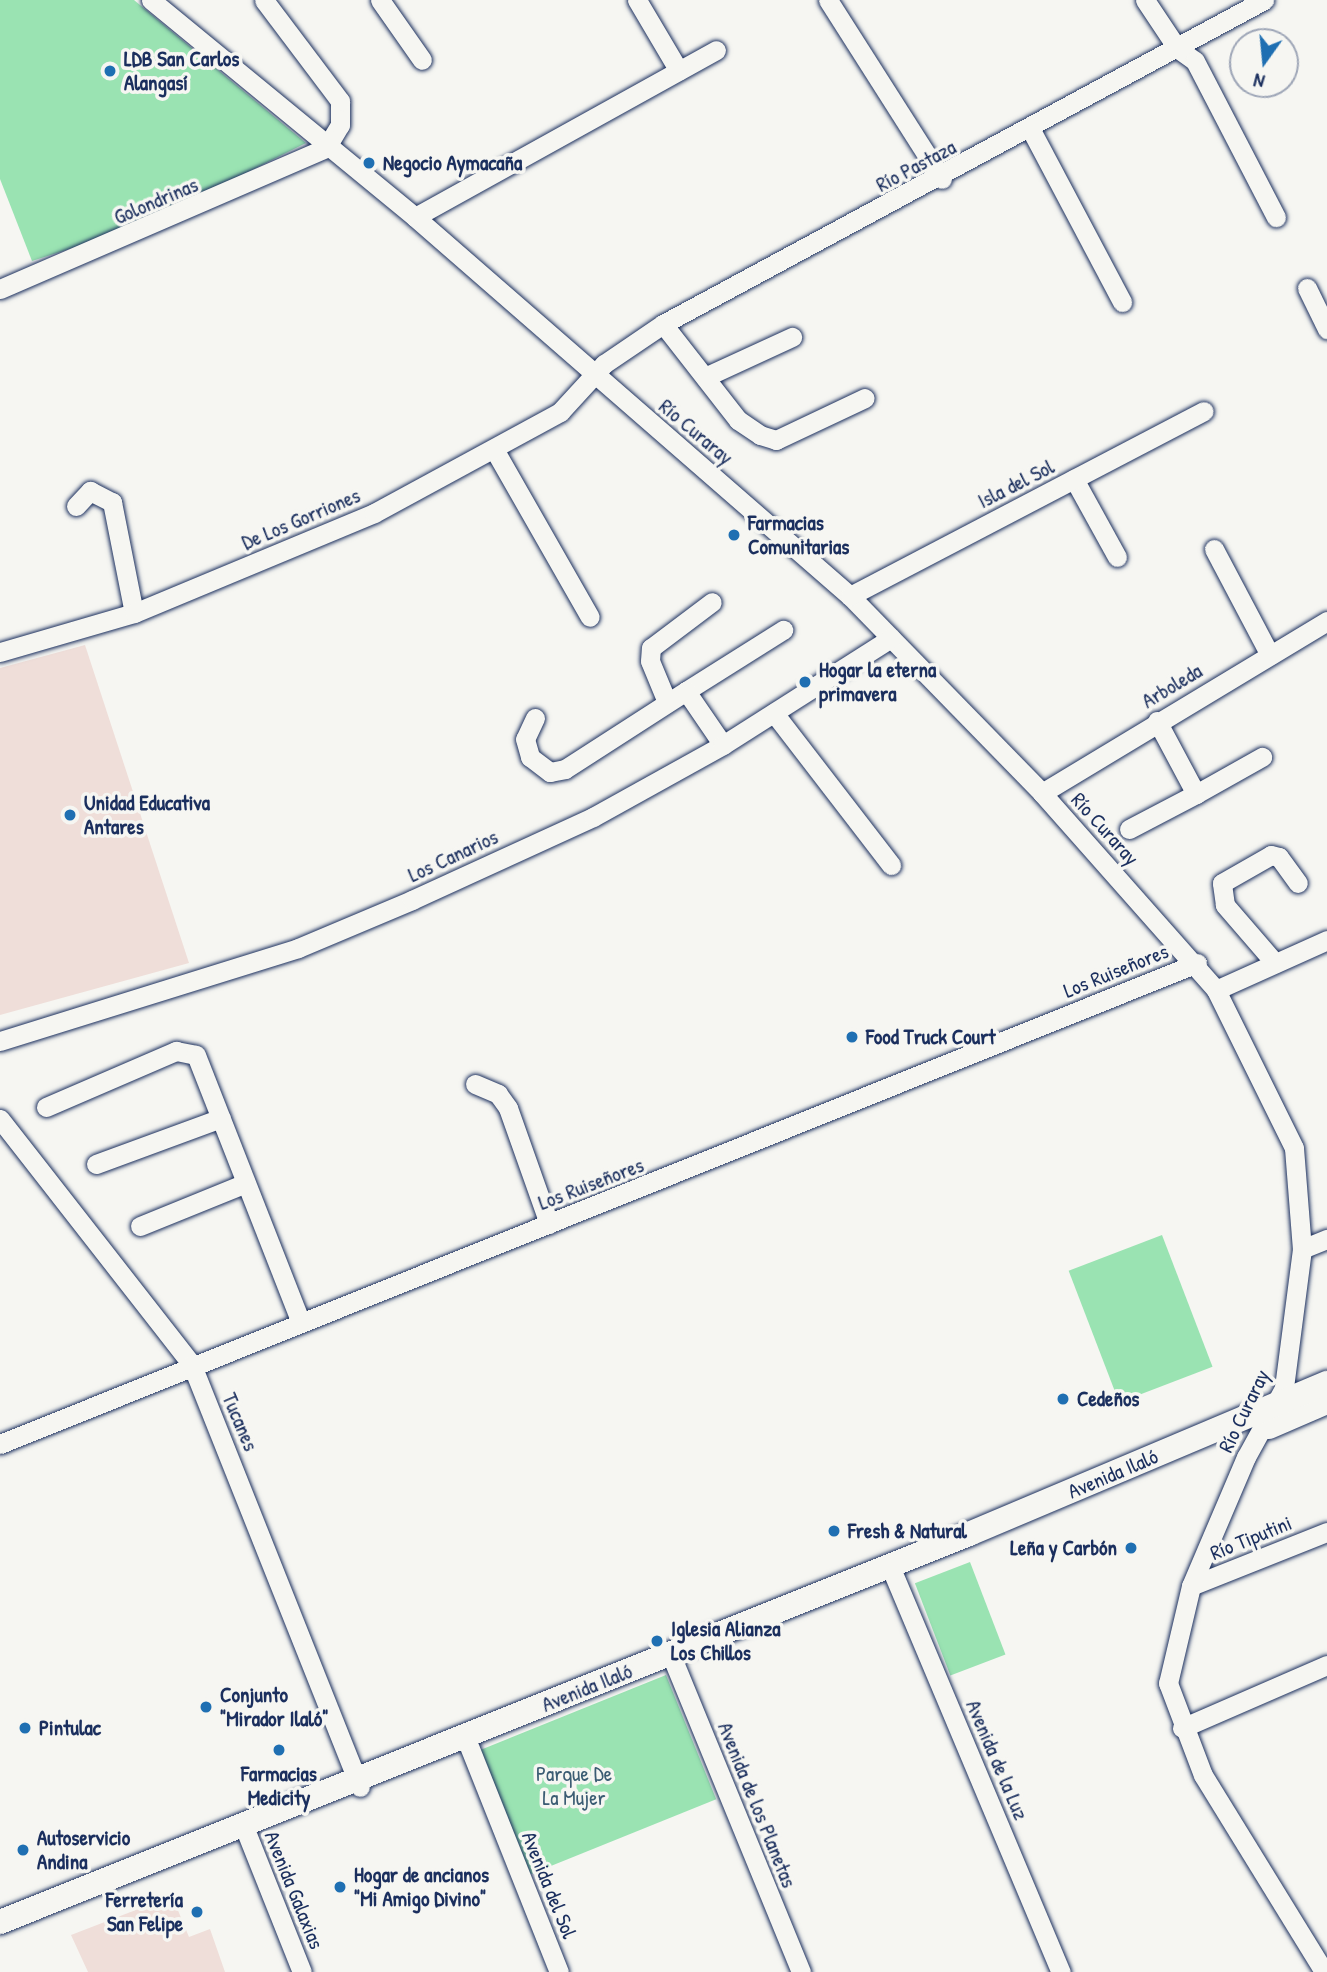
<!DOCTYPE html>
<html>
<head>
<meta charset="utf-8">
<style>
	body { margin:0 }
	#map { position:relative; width:1327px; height:1972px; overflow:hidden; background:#f6f6f2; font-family:"Patrick Hand",sans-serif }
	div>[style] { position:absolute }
	.built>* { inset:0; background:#efded9 }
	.green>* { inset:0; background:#9ae3b2; transform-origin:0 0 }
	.roads { filter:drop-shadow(0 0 2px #1b2f5e) drop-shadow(0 0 2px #1b2f5e) }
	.minor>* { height:19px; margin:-9.5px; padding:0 9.5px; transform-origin:9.5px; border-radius:9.5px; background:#f6f6f2 }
	.major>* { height:24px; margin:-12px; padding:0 12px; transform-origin:12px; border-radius:12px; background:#f6f6f2 }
	.dots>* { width:19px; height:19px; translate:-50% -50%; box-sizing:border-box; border:4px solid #f6f6f2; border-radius:50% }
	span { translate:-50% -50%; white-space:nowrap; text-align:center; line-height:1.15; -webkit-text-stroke:7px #f6f6f2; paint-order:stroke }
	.poi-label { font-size:21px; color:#1b2f5e; font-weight:700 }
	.left { translate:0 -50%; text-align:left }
	.right { translate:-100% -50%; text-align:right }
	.street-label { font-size:21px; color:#1b2f5e }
	.park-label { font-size:21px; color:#3b5c73 }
	.north { position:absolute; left:1229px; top:28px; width:70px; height:70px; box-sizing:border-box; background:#f6f6f2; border:2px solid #9ea6b7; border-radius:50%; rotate:195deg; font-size:19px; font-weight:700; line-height:28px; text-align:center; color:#1b2f5e }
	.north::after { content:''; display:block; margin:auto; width:24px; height:32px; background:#1f6fb2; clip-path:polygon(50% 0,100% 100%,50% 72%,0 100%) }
</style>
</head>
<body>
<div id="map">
	<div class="built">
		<div style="clip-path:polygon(85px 645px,189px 963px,0 1015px,0 668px)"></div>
		<div style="clip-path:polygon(172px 1896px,189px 1937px,210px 1929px,225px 1972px,88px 1972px,71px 1935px)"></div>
	</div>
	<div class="green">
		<div style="clip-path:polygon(0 0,134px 0,306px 143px,138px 227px,32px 261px,0 179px)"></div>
		<div style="left:1162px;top:1235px;width:141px;height:100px;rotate:69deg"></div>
		<div style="left:970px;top:1562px;width:99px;height:59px;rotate:69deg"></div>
		<div style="left:666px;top:1675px;width:134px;height:201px;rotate:68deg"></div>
	</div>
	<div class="roads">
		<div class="minor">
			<div style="left:151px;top:0;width:342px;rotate:39.4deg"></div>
			<div style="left:415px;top:217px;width:577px;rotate:41.06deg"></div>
			<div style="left:850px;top:596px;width:275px;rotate:45.7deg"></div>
			<div style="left:1042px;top:793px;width:263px;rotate:48.5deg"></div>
			<div style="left:1216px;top:990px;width:176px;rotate:63.7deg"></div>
			<div style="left:1294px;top:1148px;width:101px;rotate:85.5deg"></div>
			<div style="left:1302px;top:1249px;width:140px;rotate:97.4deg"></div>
			<div style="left:1284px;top:1388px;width:79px;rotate:118.8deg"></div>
			<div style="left:1246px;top:1457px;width:140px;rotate:113.1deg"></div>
			<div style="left:1191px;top:1586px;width:100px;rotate:103.3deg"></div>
			<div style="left:1168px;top:1683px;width:98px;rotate:69.2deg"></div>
			<div style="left:1203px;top:1775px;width:231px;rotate:58.4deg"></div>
			<div style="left:380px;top:0;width:73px;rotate:55deg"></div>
			<div style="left:637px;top:0;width:82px;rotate:59.4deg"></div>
			<div style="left:828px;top:0;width:212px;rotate:57.5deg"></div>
			<div style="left:1145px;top:0;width:58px;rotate:56.3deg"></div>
			<div style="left:1177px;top:48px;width:22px;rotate:36deg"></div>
			<div style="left:1195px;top:61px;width:176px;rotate:62.6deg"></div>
			<div style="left:1030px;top:128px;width:197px;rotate:62.1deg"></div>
			<div style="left:415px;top:217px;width:344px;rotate:-29deg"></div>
			<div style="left:1307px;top:288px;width:46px;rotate:64deg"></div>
			<div style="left:0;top:289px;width:355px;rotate:-23.4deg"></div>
			<div style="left:326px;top:148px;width:27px;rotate:-59deg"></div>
			<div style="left:340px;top:125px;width:24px;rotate:-90deg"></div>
			<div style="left:340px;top:101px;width:126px;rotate:-127deg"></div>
			<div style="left:663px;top:324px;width:122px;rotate:52deg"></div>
			<div style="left:738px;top:420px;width:27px;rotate:34deg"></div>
			<div style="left:760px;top:435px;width:17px;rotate:17deg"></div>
			<div style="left:776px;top:440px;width:98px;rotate:-25.3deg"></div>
			<div style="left:705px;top:377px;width:96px;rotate:-24.7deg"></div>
			<div style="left:494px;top:449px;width:193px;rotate:60.3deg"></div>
			<div style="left:1074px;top:479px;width:89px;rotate:61.1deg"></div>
			<div style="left:76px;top:506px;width:21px;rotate:-47deg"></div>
			<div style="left:90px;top:491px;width:25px;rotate:27deg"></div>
			<div style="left:112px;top:502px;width:113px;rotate:78.8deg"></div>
			<div style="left:1214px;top:549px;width:120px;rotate:62.2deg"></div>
			<div style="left:850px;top:596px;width:399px;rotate:-27.6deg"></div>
			<div style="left:0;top:652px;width:140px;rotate:-16.2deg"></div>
			<div style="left:134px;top:613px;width:260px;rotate:-22.6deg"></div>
			<div style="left:374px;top:513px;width:212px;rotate:-28.5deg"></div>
			<div style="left:560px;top:412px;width:65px;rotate:-47.5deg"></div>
			<div style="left:604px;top:364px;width:71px;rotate:-34.1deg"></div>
			<div style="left:663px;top:324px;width:683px;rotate:-28.33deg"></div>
			<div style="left:686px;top:691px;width:115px;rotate:-32.2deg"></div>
			<div style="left:667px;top:702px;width:44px;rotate:-112.5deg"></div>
			<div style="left:650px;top:661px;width:13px;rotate:-86deg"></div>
			<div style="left:651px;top:648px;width:76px;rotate:-37deg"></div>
			<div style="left:774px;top:713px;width:192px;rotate:52.4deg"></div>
			<div style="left:535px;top:718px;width:23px;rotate:115deg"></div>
			<div style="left:525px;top:739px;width:19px;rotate:74deg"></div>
			<div style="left:530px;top:757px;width:25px;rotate:37deg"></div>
			<div style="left:550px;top:772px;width:15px;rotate:-11deg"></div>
			<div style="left:565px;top:769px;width:144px;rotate:-32.8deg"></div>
			<div style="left:686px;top:691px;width:65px;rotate:55.6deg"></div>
			<div style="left:1157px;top:721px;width:83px;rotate:61.9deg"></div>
			<div style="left:1196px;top:794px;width:76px;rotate:-29.3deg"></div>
			<div style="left:1042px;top:793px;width:333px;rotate:-31.1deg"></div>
			<div style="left:1129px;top:829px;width:76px;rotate:-27.6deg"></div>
			<div style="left:1275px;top:963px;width:77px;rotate:-130.8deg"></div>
			<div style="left:1225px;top:905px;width:22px;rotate:-98deg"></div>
			<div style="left:1222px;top:883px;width:56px;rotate:-29.7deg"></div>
			<div style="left:1271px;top:855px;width:8px;rotate:14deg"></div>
			<div style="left:1279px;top:857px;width:32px;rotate:54deg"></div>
			<div style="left:1216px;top:990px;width:122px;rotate:-24.2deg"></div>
			<div style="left:0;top:1041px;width:312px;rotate:-17.3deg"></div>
			<div style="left:298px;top:948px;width:124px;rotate:-22.8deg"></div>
			<div style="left:412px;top:900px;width:199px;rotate:-24.6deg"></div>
			<div style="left:593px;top:817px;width:149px;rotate:-29deg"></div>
			<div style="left:723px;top:745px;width:199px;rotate:-32.5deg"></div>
			<div style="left:475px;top:1084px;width:25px;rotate:23deg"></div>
			<div style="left:498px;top:1094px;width:17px;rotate:54deg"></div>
			<div style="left:508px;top:1108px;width:123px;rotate:70.5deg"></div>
			<div style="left:46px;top:1107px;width:142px;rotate:-23.3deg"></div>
			<div style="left:176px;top:1051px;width:20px;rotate:11deg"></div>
			<div style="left:196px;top:1055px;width:286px;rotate:68.6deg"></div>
			<div style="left:0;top:1119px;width:312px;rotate:52deg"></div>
			<div style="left:192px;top:1365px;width:454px;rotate:68.3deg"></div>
			<div style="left:96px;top:1164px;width:133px;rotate:-20.2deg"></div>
			<div style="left:140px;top:1226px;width:114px;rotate:-22.1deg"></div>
			<div style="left:1302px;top:1249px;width:27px;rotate:-22deg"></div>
			<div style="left:0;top:1444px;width:1290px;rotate:-21.89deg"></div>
			<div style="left:890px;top:1566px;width:441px;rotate:67.2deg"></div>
			<div style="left:1191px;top:1586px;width:146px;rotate:-21.7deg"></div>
			<div style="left:671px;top:1655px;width:343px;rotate:67.7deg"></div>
			<div style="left:1182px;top:1728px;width:158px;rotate:-23.5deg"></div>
			<div style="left:465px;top:1736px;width:254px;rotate:68.3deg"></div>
			<div style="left:243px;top:1824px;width:159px;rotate:68.3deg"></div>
		</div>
		<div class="major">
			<div style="left:1269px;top:1427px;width:63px;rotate:-23.3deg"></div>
			<div style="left:0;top:1922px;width:1044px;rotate:-21.82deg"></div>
			<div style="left:969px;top:1534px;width:389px;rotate:-22.9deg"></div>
		</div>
	</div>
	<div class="dots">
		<div style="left:110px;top:71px;background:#1f6fb2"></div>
		<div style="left:369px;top:163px;background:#1f6fb2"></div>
		<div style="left:734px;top:535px;background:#1f6fb2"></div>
		<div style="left:805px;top:682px;background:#1f6fb2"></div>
		<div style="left:70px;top:815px;background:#1f6fb2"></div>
		<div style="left:852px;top:1037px;background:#1f6fb2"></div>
		<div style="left:1063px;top:1399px;background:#1f6fb2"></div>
		<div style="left:834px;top:1531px;background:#1f6fb2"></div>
		<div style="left:1131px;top:1548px;background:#1f6fb2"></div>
		<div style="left:657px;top:1641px;background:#1f6fb2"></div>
		<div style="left:206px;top:1707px;background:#1f6fb2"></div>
		<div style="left:25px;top:1728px;background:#1f6fb2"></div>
		<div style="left:279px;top:1750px;background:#1f6fb2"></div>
		<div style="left:23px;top:1850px;background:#1f6fb2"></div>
		<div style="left:340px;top:1887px;background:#1f6fb2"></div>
		<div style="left:197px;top:1912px;background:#1f6fb2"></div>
	</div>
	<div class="poi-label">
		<span class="left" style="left:124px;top:71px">LDB San Carlos<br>Alangasí</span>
		<span class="left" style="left:383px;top:163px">Negocio Aymacaña</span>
		<span class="left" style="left:748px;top:535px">Farmacias<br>Comunitarias</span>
		<span class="left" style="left:819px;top:682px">Hogar la eterna<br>primavera</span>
		<span class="left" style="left:84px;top:815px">Unidad Educativa<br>Antares</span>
		<span class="left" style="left:866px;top:1037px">Food Truck Court</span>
		<span class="left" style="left:1077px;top:1399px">Cedeños</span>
		<span class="left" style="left:848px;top:1531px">Fresh &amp; Natural</span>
		<span class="right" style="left:1117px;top:1548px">Leña y Carbón</span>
		<span class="left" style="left:671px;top:1641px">Iglesia Alianza<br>Los Chillos</span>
		<span class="left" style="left:220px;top:1707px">Conjunto<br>"Mirador Ilaló"</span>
		<span class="left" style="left:39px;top:1728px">Pintulac</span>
		<span style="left:279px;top:1786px">Farmacias<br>Medicity</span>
		<span class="left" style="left:37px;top:1850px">Autoservicio<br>Andina</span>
		<span class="left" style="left:354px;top:1887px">Hogar de ancianos<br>"Mi Amigo Divino"</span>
		<span class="right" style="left:183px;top:1912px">Ferretería<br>San Felipe</span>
	</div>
	<div class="street-label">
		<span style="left:916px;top:166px;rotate:-28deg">Río Pastaza</span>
		<span style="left:156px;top:201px;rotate:-23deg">Golondrinas</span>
		<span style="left:696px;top:432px;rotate:40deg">Río Curaray</span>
		<span style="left:1016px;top:484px;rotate:-27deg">Isla del Sol</span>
		<span style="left:301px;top:519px;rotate:-23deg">De Los Gorriones</span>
		<span style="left:1172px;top:686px;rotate:-31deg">Arboleda</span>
		<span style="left:1105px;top:829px;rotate:48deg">Río Curaray</span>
		<span style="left:453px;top:856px;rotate:-25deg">Los Canarios</span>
		<span style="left:1116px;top:971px;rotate:-22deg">Los Ruiseñores</span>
		<span style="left:591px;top:1184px;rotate:-21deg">Los Ruiseñores</span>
		<span style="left:1244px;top:1411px;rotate:-64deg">Río Curaray</span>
		<span style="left:240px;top:1422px;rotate:67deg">Tucanes</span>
		<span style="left:1113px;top:1474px;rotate:-23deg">Avenida Ilaló</span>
		<span style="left:1251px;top:1538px;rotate:-22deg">Río Tiputini</span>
		<span style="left:587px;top:1688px;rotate:-22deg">Avenida Ilaló</span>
		<span style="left:997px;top:1760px;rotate:67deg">Avenida de la Luz</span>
		<span style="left:757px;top:1805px;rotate:68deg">Avenida de los Planetas</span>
		<span style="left:549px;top:1885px;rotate:68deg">Avenida del Sol</span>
		<span style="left:294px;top:1890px;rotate:68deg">Avenida Galaxias</span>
	</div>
	<div class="park-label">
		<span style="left:574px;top:1786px">Parque De<br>La Mujer</span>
	</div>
	<div class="north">N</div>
</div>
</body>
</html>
